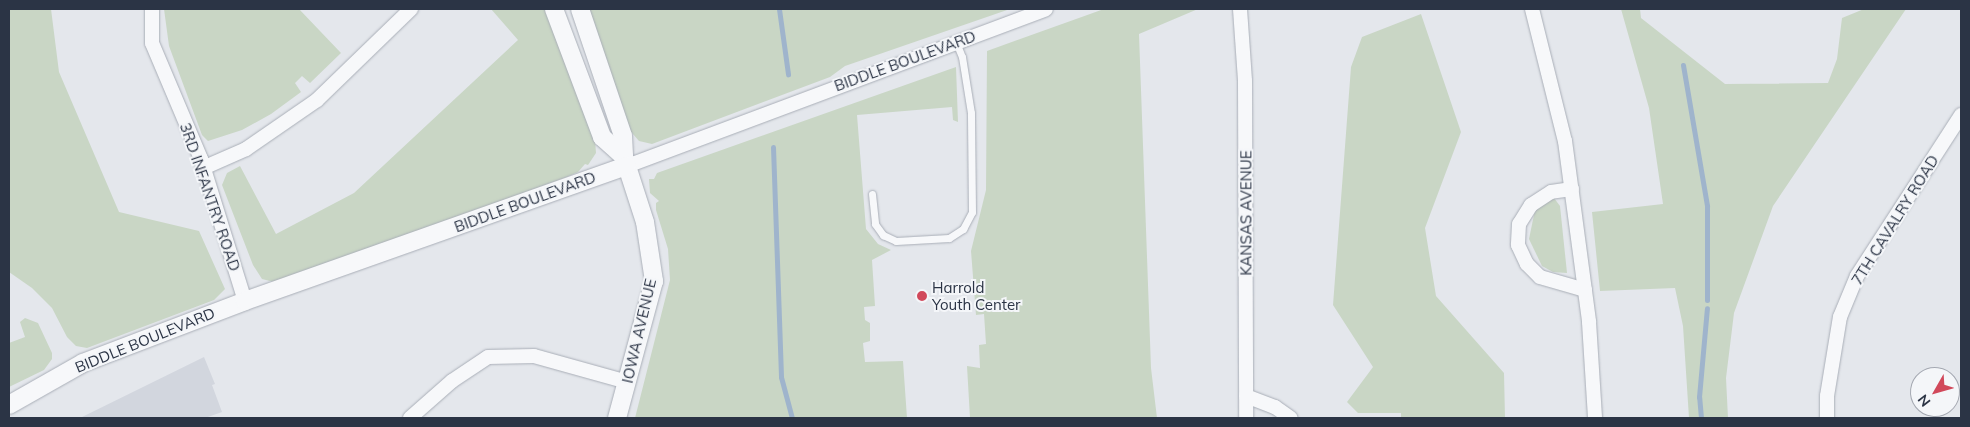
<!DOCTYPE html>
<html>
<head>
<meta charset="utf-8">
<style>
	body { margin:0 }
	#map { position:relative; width:1970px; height:427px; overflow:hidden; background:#e4e7ec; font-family:Mulish,sans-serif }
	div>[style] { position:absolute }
	.built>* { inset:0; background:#d2d6de }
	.green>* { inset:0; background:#c9d6c5 }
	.stream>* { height:5px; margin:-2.5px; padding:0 2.5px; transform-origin:2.5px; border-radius:2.5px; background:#9fb4cc }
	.roads { filter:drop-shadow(0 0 1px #a9aeb7) drop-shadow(0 0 1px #a9aeb7) }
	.service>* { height:7px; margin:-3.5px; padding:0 3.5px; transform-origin:3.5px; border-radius:3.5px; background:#f7f8fa }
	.minor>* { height:14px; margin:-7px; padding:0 7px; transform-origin:7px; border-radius:7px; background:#f7f8fa }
	.tertiary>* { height:18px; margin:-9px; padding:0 9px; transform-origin:9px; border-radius:9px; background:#f7f8fa }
	.dots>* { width:14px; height:14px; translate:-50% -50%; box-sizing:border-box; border:2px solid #f4f6f9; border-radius:50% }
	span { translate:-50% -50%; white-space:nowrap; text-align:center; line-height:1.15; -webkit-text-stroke:4px #f4f6f9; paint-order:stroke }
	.street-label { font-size:15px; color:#2b3445 }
	.poi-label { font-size:15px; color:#2b3445 }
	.left { translate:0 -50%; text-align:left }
	.frame { position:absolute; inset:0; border:10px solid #2b3445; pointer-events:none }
	.north { position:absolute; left:1910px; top:367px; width:50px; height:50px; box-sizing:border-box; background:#f4f6f9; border:1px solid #a4a8b1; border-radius:50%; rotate:232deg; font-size:14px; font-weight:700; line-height:20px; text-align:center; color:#2b3445 }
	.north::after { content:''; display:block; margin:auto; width:18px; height:22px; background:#d1495b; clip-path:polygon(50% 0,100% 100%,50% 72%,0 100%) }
</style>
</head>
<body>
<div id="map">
	<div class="built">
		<div style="clip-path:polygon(204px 357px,215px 384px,212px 385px,222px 412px,205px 418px,80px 418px)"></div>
	</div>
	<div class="green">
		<div style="clip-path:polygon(9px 9px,51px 9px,59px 72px,119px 212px,199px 231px,225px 289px,214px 300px,87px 348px,76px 346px,67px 337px,52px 308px,32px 288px,9px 272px)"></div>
		<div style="clip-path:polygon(164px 9px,299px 9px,341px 53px,310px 83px,302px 76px,295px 83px,301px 92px,271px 114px,242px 130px,208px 141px,202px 135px,169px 46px)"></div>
		<div style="clip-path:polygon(491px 9px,548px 9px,595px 140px,596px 153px,588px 165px,585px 164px,578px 172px,567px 177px,278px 283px,262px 279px,253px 265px,222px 185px,227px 173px,240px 166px,276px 234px,354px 193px,518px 40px)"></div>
		<div style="clip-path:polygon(588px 9px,1010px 9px,845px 66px,830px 77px,652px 144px,639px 141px,626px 126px)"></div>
		<div style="clip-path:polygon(1104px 9px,1198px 9px,1139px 34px,1151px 368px,1157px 418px,970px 418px,967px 366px,980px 368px,979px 345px,986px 344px,984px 314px,976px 315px,971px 251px,986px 190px,987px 51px)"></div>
		<div style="clip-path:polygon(1621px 9px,1640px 9px,1641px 18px,1725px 84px,1828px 83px,1837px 59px,1842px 18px,1864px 9px,1906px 9px,1773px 206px,1734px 313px,1726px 378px,1728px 418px,1689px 418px,1683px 326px,1675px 288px,1600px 291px,1592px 212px,1663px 204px,1649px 108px)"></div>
		<div style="clip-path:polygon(1421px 14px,1461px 132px,1425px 228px,1436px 296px,1504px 373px,1505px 418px,1401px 418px,1401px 413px,1358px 413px,1347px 402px,1373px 367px,1333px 305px,1351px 67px,1362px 37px)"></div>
		<div style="clip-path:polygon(956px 67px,958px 122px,953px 120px,952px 107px,857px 115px,866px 229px,878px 244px,891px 250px,872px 260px,875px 306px,864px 307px,865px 320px,870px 323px,870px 341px,863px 343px,865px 362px,903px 361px,907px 418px,635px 418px,670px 280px,668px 249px,656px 210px,656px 203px,659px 201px,650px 193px,649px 179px,654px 179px,657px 173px)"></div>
		<div style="clip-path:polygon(1554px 198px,1560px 206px,1567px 273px,1553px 272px,1542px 266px,1529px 239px,1535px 210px)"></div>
		<div style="clip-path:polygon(25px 318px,38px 323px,52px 353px,52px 359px,44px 370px,9px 387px,9px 343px,25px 337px,20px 322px)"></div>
	</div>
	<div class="stream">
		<div style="left:779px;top:9px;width:66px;rotate:82.1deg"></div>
		<div style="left:1683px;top:65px;width:143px;rotate:80.3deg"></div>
		<div style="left:1707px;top:206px;width:94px;rotate:90deg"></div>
		<div style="left:773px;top:147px;width:230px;rotate:88deg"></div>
		<div style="left:781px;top:377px;width:42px;rotate:75deg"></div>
		<div style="left:1701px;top:418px;width:21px;rotate:-95deg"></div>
		<div style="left:1699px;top:397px;width:89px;rotate:-84.9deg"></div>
	</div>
	<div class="roads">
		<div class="service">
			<div style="left:872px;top:194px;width:30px;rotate:84deg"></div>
			<div style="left:875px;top:224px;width:14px;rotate:54deg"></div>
			<div style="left:883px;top:235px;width:14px;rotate:25deg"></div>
			<div style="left:896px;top:241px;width:53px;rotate:-3.2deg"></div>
			<div style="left:949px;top:238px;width:17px;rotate:-33deg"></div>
			<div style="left:963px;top:229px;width:19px;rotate:-62deg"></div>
			<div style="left:972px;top:212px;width:99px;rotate:-90.6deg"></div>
			<div style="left:971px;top:113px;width:57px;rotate:-99.1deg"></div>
			<div style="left:962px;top:57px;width:16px;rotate:-112deg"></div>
		</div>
		<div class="minor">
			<div style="left:152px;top:9px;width:34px;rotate:90deg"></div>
			<div style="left:152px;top:43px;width:126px;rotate:67.1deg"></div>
			<div style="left:201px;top:159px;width:149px;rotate:72.8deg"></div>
			<div style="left:1240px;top:9px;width:72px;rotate:86deg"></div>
			<div style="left:1245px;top:81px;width:337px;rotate:89.8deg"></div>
			<div style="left:1532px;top:9px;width:136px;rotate:76deg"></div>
			<div style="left:1565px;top:141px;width:183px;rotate:82.4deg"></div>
			<div style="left:1589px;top:322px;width:96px;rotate:86.4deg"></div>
			<div style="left:627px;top:166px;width:447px;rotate:-20.5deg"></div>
			<div style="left:203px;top:168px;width:47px;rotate:-23.8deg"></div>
			<div style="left:246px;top:149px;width:86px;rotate:-34.6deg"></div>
			<div style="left:317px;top:100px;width:131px;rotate:-44.1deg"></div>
			<div style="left:1572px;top:189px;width:21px;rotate:172deg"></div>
			<div style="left:1551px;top:192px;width:24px;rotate:147deg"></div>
			<div style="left:1531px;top:205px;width:22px;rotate:122deg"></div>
			<div style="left:1519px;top:224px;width:21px;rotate:93deg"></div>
			<div style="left:1518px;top:245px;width:21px;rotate:65deg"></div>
			<div style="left:1527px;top:264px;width:18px;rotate:45deg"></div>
			<div style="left:1540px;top:277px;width:47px;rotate:16.1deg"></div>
			<div style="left:1246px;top:396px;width:31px;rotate:21deg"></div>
			<div style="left:1275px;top:407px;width:19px;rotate:35deg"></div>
			<div style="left:410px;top:418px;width:56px;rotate:-41.4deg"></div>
			<div style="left:452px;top:381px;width:43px;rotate:-33.7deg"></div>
			<div style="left:488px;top:357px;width:46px;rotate:-1.2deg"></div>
			<div style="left:534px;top:356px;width:97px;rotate:15.6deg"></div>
			<div style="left:1827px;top:418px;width:22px;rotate:-90deg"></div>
			<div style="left:1827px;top:396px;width:80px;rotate:-80.7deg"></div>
			<div style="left:1840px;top:317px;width:44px;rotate:-67.5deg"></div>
			<div style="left:1857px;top:276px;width:192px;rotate:-57.1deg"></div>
		</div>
		<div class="tertiary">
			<div style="left:554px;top:9px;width:137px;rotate:69.4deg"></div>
			<div style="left:602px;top:137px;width:30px;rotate:42deg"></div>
			<div style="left:580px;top:9px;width:134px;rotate:71.3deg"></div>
			<div style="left:623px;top:136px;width:21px;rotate:87deg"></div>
			<div style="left:624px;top:157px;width:68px;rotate:72.1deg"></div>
			<div style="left:645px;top:222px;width:60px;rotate:81.3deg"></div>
			<div style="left:654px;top:281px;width:142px;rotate:105.1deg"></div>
			<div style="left:9px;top:405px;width:85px;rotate:-29.6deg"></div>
			<div style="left:83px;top:363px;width:173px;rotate:-20.9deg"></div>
			<div style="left:245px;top:301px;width:405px;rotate:-19.5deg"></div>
		</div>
	</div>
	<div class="dots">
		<div style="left:922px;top:296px;background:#d1495b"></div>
	</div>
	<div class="street-label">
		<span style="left:905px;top:61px;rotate:-20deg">BIDDLE BOULEVARD</span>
		<span style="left:210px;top:197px;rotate:71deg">3RD INFANTRY ROAD</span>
		<span style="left:525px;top:202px;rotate:-20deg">BIDDLE BOULEVARD</span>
		<span style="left:1246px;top:213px;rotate:-90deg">KANSAS AVENUE</span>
		<span style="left:1895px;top:220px;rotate:-58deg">7TH CAVALRY ROAD</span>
		<span style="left:639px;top:331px;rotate:-77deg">IOWA AVENUE</span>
		<span style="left:145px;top:340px;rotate:-22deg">BIDDLE BOULEVARD</span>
	</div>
	<div class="poi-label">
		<span class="left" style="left:932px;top:296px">Harrold<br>Youth Center</span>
	</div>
	<div class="frame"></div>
	<div class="north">N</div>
</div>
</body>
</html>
